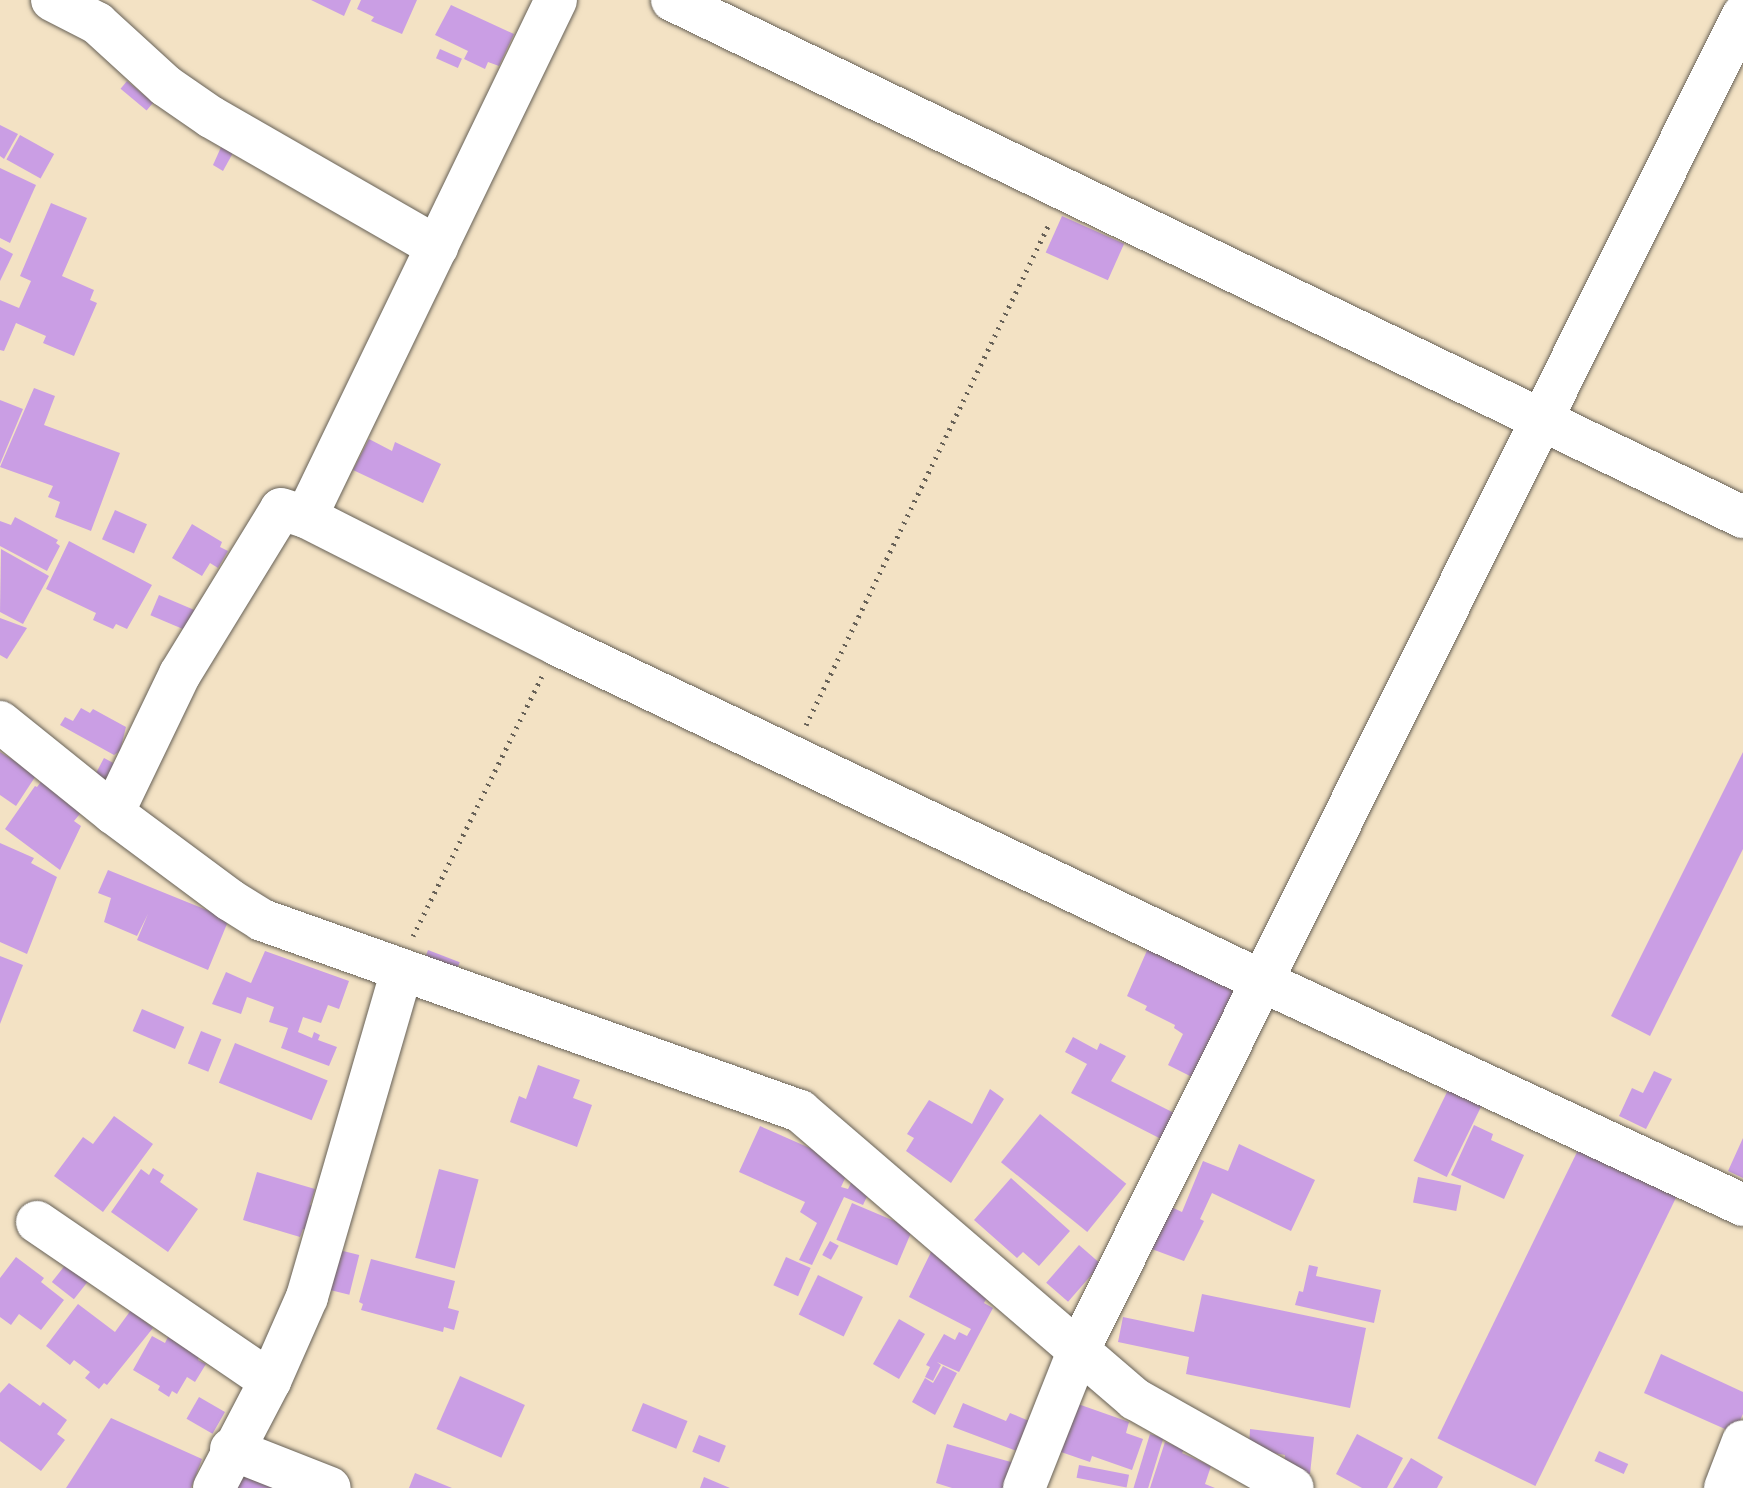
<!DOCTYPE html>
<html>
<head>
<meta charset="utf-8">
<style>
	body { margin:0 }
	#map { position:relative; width:1743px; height:1488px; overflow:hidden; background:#f3e2c4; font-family:"IM FELL Great Primer",serif }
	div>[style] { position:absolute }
	.building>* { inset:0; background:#ca9ee4; transform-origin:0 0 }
	.path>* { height:5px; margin-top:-2.5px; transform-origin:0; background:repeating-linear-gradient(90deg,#676157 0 2px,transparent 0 8px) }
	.roads { filter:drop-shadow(0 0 2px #676157) drop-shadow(0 0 2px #676157) }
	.minor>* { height:42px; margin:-21px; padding:0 21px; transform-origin:21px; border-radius:21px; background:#fff }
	span { translate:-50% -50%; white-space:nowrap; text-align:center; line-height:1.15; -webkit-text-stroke:8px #fcf5e5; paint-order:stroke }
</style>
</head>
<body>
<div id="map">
	<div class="building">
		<div style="clip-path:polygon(311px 0,351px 0,344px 16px)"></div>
		<div style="clip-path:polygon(361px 0,417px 0,402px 34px,371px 21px,374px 17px,357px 9px)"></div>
		<div style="clip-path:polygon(451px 5px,514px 34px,499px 66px,488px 62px,485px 69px,464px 59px,468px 51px,435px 35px)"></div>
		<div style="left:440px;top:49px;width:24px;height:10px;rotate:24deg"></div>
		<div style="left:127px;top:81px;width:34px;height:10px;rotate:40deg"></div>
		<div style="clip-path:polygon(0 125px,18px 134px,4px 159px,0 156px)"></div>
		<div style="left:20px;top:135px;width:39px;height:28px;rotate:29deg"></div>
		<div style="clip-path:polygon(222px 145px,234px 151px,223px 171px,213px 165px)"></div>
		<div style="clip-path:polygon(0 168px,36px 185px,10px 243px,0 238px)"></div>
		<div style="clip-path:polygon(51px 203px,87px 218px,62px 276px,94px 290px,90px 300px,97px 303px,74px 356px,43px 343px,46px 336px,16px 323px,4px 351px,0 350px,0 300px,19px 308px,31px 281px,20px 276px)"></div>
		<div style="left:1062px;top:216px;width:68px;height:40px;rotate:24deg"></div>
		<div style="clip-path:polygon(0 247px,13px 254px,0 281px)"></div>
		<div style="clip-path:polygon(34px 388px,55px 396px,44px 425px,120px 453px,91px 531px,55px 517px,60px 502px,48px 497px,53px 486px,0 467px)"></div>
		<div style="clip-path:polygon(0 400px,23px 409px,0 464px)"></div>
		<div style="clip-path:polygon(369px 439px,392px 451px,395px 442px,441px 464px,423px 503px,353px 470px)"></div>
		<div style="left:115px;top:510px;width:35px;height:32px;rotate:24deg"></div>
		<div style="clip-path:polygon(15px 517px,58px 540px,56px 543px,60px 546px,47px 571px,0 546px,0 521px,11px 525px)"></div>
		<div style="clip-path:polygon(192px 524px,222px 542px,220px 547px,228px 551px,218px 568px,210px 563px,202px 576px,172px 558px)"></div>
		<div style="clip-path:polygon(69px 541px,152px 585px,127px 629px,116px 624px,113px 629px,93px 620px,96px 613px,46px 589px)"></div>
		<div style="clip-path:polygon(1px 549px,49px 576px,23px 624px,0 612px)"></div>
		<div style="left:159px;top:595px;width:41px;height:22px;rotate:23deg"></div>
		<div style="clip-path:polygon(0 618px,27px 628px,7px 659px,0 655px)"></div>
		<div style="clip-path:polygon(81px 708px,90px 713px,93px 709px,126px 727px,120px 751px,114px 755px,60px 725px,65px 717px,73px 721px)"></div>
		<div style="clip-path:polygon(0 752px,37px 774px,16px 806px,0 795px)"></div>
		<div style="clip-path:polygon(1743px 752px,1743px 849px,1650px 1036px,1611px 1016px)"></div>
		<div style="left:104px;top:758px;width:15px;height:20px;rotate:28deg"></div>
		<div style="clip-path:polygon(44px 778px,84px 809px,74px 821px,81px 826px,60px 870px,5px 829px,35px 786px,37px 787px)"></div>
		<div style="clip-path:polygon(0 843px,34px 858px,31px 863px,57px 877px,27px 954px,0 942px)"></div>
		<div style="clip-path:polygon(108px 870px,229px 919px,208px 970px,137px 940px,148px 914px,137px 936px,104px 922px,111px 898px,98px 893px)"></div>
		<div style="clip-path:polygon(1149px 946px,1239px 991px,1196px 1079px,1168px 1065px,1183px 1034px,1174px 1028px,1175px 1025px,1145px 1010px,1147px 1006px,1127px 996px)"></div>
		<div style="left:428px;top:950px;width:34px;height:9px;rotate:21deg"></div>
		<div style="clip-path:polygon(265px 951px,349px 981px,339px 1009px,328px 1005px,321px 1023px,303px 1017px,298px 1032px,312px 1038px,314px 1032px,320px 1035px,318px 1040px,337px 1047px,329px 1066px,281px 1048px,288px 1028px,269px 1022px,274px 1007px,247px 997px,241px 1014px,212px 1004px,226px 972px,251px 983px)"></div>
		<div style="clip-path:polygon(0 956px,23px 965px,0 1024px)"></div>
		<div style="left:142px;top:1009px;width:46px;height:24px;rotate:23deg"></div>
		<div style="left:201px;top:1031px;width:22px;height:35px;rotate:22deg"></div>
		<div style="clip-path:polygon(1073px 1037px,1097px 1050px,1100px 1043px,1126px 1056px,1111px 1081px,1178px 1115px,1165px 1141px,1071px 1093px,1087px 1064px,1065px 1052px)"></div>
		<div style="left:235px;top:1043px;width:100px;height:43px;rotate:22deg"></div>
		<div style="clip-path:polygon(538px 1065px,580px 1080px,573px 1098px,592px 1105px,577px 1147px,510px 1122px,519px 1096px,526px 1099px)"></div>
		<div style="clip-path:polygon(1654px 1071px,1672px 1079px,1646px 1129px,1619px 1116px,1632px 1088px,1643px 1093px)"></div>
		<div style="left:1449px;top:1088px;width:37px;height:81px;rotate:26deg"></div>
		<div style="clip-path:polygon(990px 1089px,1004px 1099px,951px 1183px,906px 1151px,914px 1138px,907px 1134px,929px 1100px,972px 1124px)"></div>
		<div style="left:1040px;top:1114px;width:111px;height:62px;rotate:39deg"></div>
		<div style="clip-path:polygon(114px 1116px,153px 1144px,103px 1212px,54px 1176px,83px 1137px,93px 1144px)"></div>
		<div style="clip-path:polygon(1474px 1125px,1493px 1134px,1491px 1140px,1524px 1155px,1504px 1199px,1451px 1175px)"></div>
		<div style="clip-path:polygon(760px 1126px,828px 1156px,826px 1161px,848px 1172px,841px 1187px,848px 1189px,853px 1179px,871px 1188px,863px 1205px,844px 1197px,812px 1265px,799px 1260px,817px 1223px,800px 1212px,805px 1202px,739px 1172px)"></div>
		<div style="clip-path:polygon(1743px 1138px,1743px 1178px,1728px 1171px)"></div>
		<div style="clip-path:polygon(1239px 1144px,1315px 1180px,1291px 1231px,1212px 1193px,1200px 1219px,1204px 1221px,1184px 1261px,1149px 1248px,1169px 1206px,1182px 1212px,1203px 1161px,1228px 1171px)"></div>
		<div style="left:1579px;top:1148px;width:109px;height:323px;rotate:26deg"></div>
		<div style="clip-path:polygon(153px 1168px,164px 1175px,160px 1182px,198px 1209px,168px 1252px,111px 1212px,141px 1169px,149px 1175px)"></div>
		<div style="left:439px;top:1169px;width:41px;height:92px;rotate:15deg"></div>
		<div style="clip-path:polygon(257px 1172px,315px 1189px,310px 1205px,321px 1208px,314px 1233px,303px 1229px,300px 1237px,243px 1220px)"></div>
		<div style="left:1418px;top:1177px;width:44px;height:26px;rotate:11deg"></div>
		<div style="clip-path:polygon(1011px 1178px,1070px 1231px,1039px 1266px,1023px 1252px,1017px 1258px,974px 1220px)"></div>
		<div style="left:852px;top:1203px;width:66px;height:40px;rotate:23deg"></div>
		<div style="left:830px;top:1241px;width:10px;height:16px;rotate:29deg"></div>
		<div style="left:1079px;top:1245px;width:29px;height:50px;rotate:41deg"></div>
		<div style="left:335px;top:1249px;width:25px;height:41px;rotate:14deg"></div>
		<div style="clip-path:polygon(932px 1250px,991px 1289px,984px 1303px,993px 1308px,959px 1372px,937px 1362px,941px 1365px,933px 1381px,925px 1377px,930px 1367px,926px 1365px,944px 1334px,955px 1340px,959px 1332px,967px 1336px,971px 1329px,909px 1297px)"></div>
		<div style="clip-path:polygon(16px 1257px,44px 1278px,41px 1282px,64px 1300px,41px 1330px,19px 1314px,11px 1325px,0 1317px,0 1278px)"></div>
		<div style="left:786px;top:1257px;width:27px;height:31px;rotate:24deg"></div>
		<div style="clip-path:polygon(371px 1259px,455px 1281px,448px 1308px,459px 1311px,454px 1330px,444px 1327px,443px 1332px,361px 1310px,363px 1304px,359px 1302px)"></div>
		<div style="left:66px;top:1264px;width:28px;height:23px;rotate:38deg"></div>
		<div style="clip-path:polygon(1309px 1265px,1318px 1267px,1316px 1276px,1381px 1290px,1374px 1323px,1295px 1305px,1299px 1291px,1303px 1292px)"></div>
		<div style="left:818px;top:1275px;width:50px;height:44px;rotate:26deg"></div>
		<div style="clip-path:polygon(1202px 1294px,1366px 1328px,1350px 1408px,1186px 1374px,1189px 1357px,1118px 1342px,1123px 1317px,1194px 1332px)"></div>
		<div style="clip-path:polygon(78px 1304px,115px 1332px,131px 1310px,153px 1328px,107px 1385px,104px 1383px,99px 1389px,85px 1378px,90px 1372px,74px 1360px,70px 1365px,46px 1346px)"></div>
		<div style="left:899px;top:1319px;width:30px;height:52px;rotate:30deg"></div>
		<div style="clip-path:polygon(152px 1336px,165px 1343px,168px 1337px,199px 1356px,198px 1360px,206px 1364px,195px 1382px,187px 1377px,177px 1394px,172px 1391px,169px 1397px,158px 1390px,160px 1386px,133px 1370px)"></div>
		<div style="clip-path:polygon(1661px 1354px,1743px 1392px,1743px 1414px,1734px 1433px,1644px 1393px)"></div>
		<div style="clip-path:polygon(943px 1366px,957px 1373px,935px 1415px,912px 1402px,925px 1378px,933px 1383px)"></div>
		<div style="left:460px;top:1376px;width:71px;height:58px;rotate:24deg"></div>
		<div style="clip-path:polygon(9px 1383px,40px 1406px,43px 1402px,67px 1420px,57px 1434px,65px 1440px,41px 1471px,0 1441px,0 1393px)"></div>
		<div style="left:199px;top:1397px;width:30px;height:25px;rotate:30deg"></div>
		<div style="left:643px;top:1403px;width:48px;height:30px;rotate:22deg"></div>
		<div style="clip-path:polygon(963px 1403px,1006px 1421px,1010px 1413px,1034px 1423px,1022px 1453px,953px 1427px)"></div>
		<div style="clip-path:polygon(1078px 1404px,1129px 1422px,1126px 1433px,1143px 1439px,1132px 1470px,1092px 1456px,1090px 1462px,1061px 1452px)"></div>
		<div style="clip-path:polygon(111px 1418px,202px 1459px,191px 1488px,66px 1488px)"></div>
		<div style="clip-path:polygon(1250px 1429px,1314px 1437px,1310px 1474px,1284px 1469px,1285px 1455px,1249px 1449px)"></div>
		<div style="left:1150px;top:1434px;width:14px;height:57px;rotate:17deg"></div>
		<div style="clip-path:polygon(1357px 1434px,1403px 1458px,1387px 1488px,1362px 1488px,1336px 1474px)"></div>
		<div style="left:699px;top:1435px;width:29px;height:18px;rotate:22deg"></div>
		<div style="clip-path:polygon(1165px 1442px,1184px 1449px,1182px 1453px,1211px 1466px,1205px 1484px,1215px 1488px,1150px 1488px)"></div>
		<div style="clip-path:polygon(947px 1444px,1018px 1464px,1011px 1488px,952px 1488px,936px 1483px)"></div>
		<div style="left:1599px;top:1451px;width:32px;height:11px;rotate:24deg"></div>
		<div style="clip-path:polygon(1411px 1458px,1443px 1477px,1437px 1488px,1393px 1488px)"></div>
		<div style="left:1079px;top:1465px;width:51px;height:13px;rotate:11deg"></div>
		<div style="clip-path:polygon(244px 1467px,285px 1488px,236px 1488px)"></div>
		<div style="clip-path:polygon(415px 1473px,452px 1488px,409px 1488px)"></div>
		<div style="clip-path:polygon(704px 1477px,730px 1488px,700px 1488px)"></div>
	</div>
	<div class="path">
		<div style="left:806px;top:725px;width:559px;rotate:-64.12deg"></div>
		<div style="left:413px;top:936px;width:290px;rotate:-63.6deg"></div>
	</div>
	<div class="roads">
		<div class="minor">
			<div style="left:52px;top:0;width:51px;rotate:27.1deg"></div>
			<div style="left:97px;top:23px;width:93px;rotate:42.4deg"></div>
			<div style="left:166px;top:86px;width:55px;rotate:34.6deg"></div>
			<div style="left:211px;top:117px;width:261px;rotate:29.9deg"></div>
			<div style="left:672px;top:0;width:1189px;rotate:25.77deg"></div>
			<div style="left:306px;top:517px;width:574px;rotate:-64.19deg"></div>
			<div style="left:0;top:722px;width:145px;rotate:38.8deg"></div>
			<div style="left:113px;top:813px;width:146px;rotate:36.6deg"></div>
			<div style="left:230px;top:900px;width:38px;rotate:32deg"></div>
			<div style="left:262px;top:920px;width:571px;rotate:19.55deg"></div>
			<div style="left:800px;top:1111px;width:442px;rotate:40.7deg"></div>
			<div style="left:1135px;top:1399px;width:181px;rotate:29.4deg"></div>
			<div style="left:113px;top:813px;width:154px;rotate:-64.3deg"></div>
			<div style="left:180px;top:674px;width:193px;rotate:-58.5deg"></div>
			<div style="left:281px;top:509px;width:26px;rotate:18deg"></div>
			<div style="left:306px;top:517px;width:283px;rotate:26.9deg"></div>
			<div style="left:558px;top:645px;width:782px;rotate:25.52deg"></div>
			<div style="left:1264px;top:982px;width:528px;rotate:24.96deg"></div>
			<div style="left:37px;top:1222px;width:282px;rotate:34.3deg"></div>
			<div style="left:231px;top:1449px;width:106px;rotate:21.5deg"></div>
			<div style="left:214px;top:1488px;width:121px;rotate:-62.4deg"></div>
			<div style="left:270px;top:1381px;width:92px;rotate:-66.2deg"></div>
			<div style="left:307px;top:1297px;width:340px;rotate:-73.8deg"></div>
			<div style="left:1024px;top:1488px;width:149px;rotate:-68.4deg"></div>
			<div style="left:1079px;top:1349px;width:1490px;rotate:-63.54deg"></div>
			<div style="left:1725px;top:1488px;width:50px;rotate:-69deg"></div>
		</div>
	</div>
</div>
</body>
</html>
